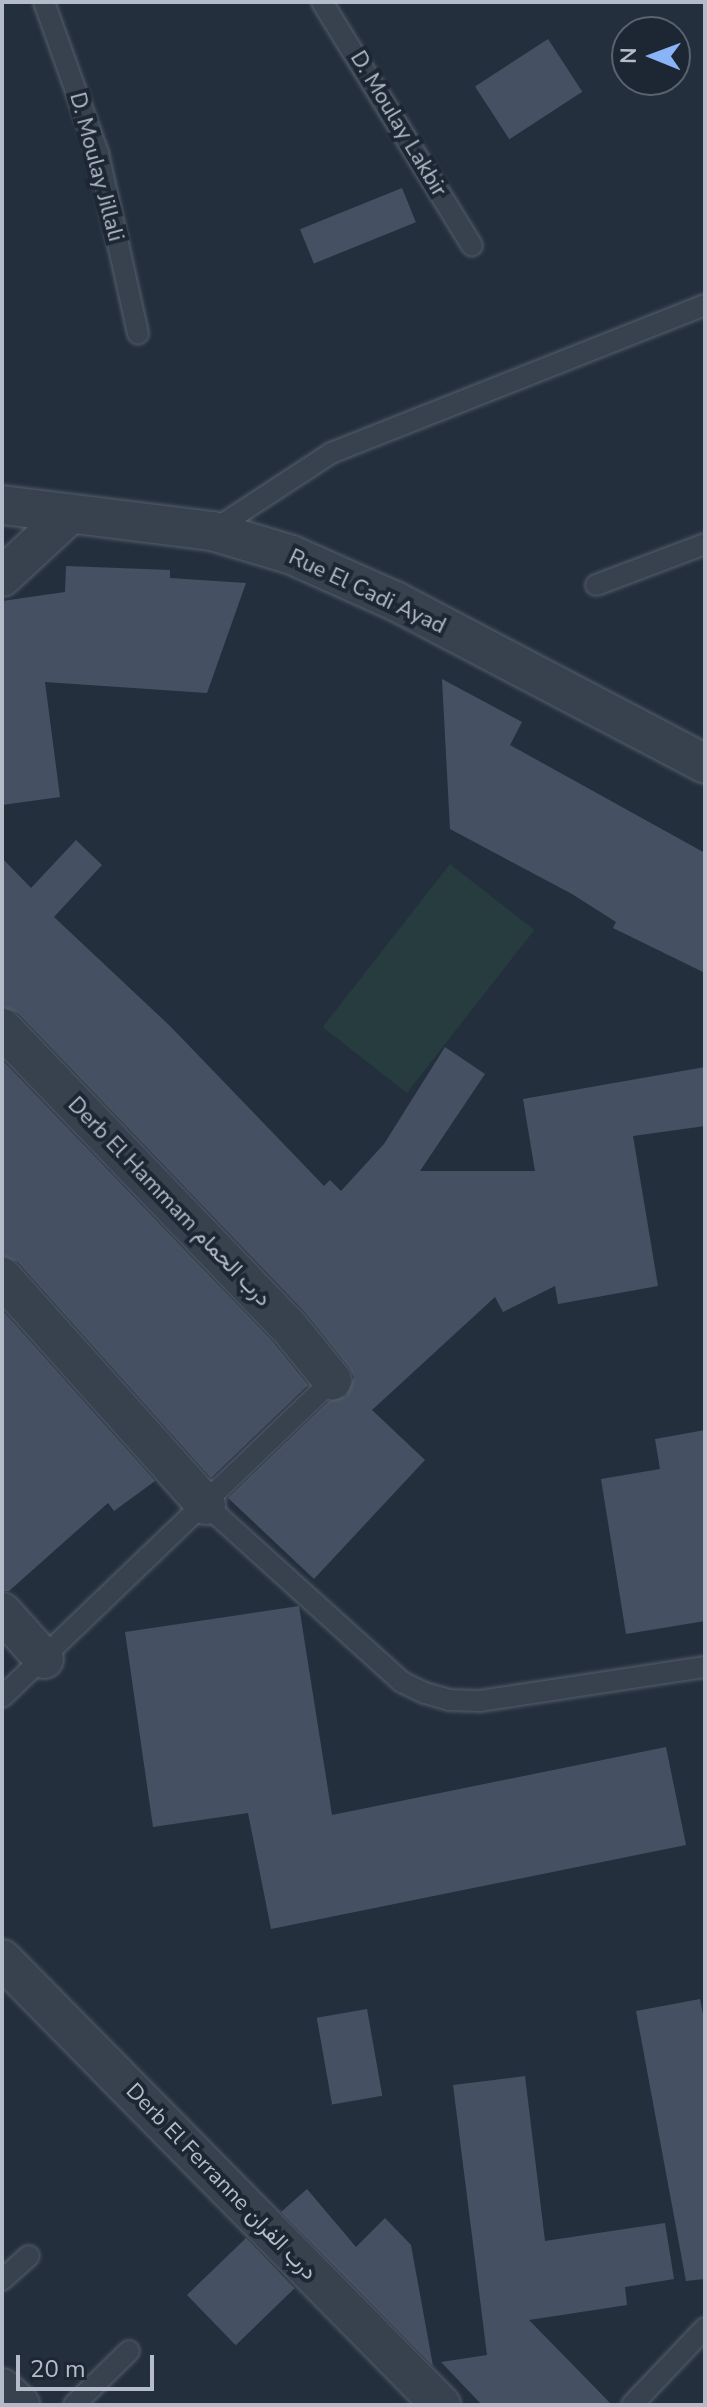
<!DOCTYPE html>
<html>
<head>
<meta charset="utf-8">
<style>
	body { margin:0 }
	#map { position:relative; width:707px; height:2407px; overflow:hidden; background:#242f3e; font-family:"Nunito Sans",Vazirmatn,sans-serif }
	div>[style] { position:absolute }
	.green>* { inset:0; background:#263c3f; transform-origin:0 0 }
	.building>* { inset:0; background:#455162; transform-origin:0 0 }
	.roads { filter:drop-shadow(0 0 2px #565f6c) drop-shadow(0 0 2px #565f6c) }
	.lane>* { height:20px; margin:-10px; padding:0 10px; transform-origin:10px; border-radius:10px; background:#38414e }
	.street>* { height:38px; margin:-19px; padding:0 19px; transform-origin:19px; border-radius:19px; background:#38414e }
	span { translate:-50% -50%; white-space:nowrap; text-align:center; line-height:1.15; -webkit-text-stroke:8px #1d2633; paint-order:stroke }
	.street-label { font-size:22px; color:#b4bcc9 }
	.frame { position:absolute; inset:0; border:4px solid #b4bcc9; pointer-events:none }
	.north { position:absolute; left:611px; top:16px; width:80px; height:80px; box-sizing:border-box; background:#1d2633; border:2px solid #59626f; border-radius:50%; rotate:271deg; font-size:22px; font-weight:700; line-height:32px; text-align:center; color:#b4bcc9 }
	.north::after { content:''; display:block; margin:auto; width:28px; height:36px; background:#8ab4f8; clip-path:polygon(50% 0,100% 100%,50% 72%,0 100%) }
	.scale { position:absolute; left:16px; top:2355px; width:138px; height:36px; box-sizing:border-box; border:4px solid #b4bcc9; border-top:0; padding-left:10px; font-size:24px; line-height:28px; white-space:nowrap; color:#b4bcc9; -webkit-text-stroke:6px #1d2633; paint-order:stroke }
</style>
</head>
<body>
<div id="map">
	<div class="green">
		<div style="left:450px;top:864px;width:107px;height:207px;rotate:38deg"></div>
	</div>
	<div class="building">
		<div style="left:548px;top:39px;width:63px;height:87px;rotate:57deg"></div>
		<div style="left:402px;top:188px;width:37px;height:110px;rotate:68deg"></div>
		<div style="clip-path:polygon(66px 566px,170px 570px,170px 578px,246px 583px,207px 693px,45px 682px,60px 797px,2px 805px,2px 601px,65px 592px)"></div>
		<div style="clip-path:polygon(442px 679px,522px 722px,510px 745px,705px 853px,705px 973px,613px 928px,616px 922px,572px 894px,450px 829px)"></div>
		<div style="clip-path:polygon(76px 840px,102px 865px,54px 917px,170px 1026px,324px 1186px,330px 1180px,341px 1191px,384px 1144px,445px 1047px,485px 1074px,420px 1171px,535px 1171px,523px 1099px,705px 1067px,705px 1126px,633px 1136px,658px 1286px,558px 1304px,555px 1286px,503px 1312px,495px 1297px,372px 1410px,425px 1460px,314px 1579px,228px 1498px,329px 1401px,346px 1396px,354px 1377px,349px 1367px,304px 1311px,18px 1013px,2px 1007px,2px 858px,31px 888px)"></div>
		<div style="clip-path:polygon(2px 1060px,272px 1341px,308px 1385px,211px 1478px,18px 1262px,2px 1256px)"></div>
		<div style="clip-path:polygon(2px 1310px,155px 1481px,114px 1511px,108px 1503px,9px 1591px,2px 1591px)"></div>
		<div style="clip-path:polygon(705px 1430px,705px 1621px,626px 1634px,601px 1479px,660px 1469px,655px 1439px)"></div>
		<div style="clip-path:polygon(299px 1606px,332px 1815px,666px 1747px,686px 1845px,271px 1929px,248px 1813px,153px 1827px,125px 1632px)"></div>
		<div style="clip-path:polygon(700px 1999px,705px 2024px,705px 2279px,686px 2281px,636px 2011px)"></div>
		<div style="left:367px;top:2009px;width:88px;height:51px;rotate:80deg"></div>
		<div style="clip-path:polygon(525px 2076px,545px 2241px,665px 2223px,674px 2279px,625px 2287px,627px 2305px,529px 2320px,612px 2405px,482px 2405px,441px 2362px,487px 2355px,453px 2085px)"></div>
		<div style="clip-path:polygon(307px 2189px,356px 2247px,385px 2218px,411px 2245px,433px 2366px,281px 2212px)"></div>
		<div style="left:246px;top:2238px;width:70px;height:82px;rotate:46deg"></div>
	</div>
	<div class="roads">
		<div class="lane">
			<div style="left:44px;top:2px;width:160px;rotate:70.3deg"></div>
			<div style="left:98px;top:153px;width:185px;rotate:77.5deg"></div>
			<div style="left:322px;top:2px;width:286px;rotate:58.4deg"></div>
			<div style="left:212px;top:531px;width:142px;rotate:-33.2deg"></div>
			<div style="left:331px;top:453px;width:402px;rotate:-21.6deg"></div>
			<div style="left:596px;top:585px;width:116px;rotate:-20.6deg"></div>
			<div style="left:206px;top:1505px;width:264px;rotate:42.1deg"></div>
			<div style="left:402px;top:1682px;width:25px;rotate:26deg"></div>
			<div style="left:425px;top:1693px;width:25px;rotate:16deg"></div>
			<div style="left:449px;top:1700px;width:31px;rotate:2deg"></div>
			<div style="left:480px;top:1701px;width:228px;rotate:-8.6deg"></div>
			<div style="left:2px;top:1697px;width:458px;rotate:-43.8deg"></div>
			<div style="left:2px;top:2280px;width:36px;rotate:-42deg"></div>
			<div style="left:74px;top:2405px;width:77px;rotate:-44.5deg"></div>
			<div style="left:632px;top:2405px;width:106px;rotate:-46.5deg"></div>
		</div>
		<div class="street">
			<div style="left:2px;top:505px;width:212px;rotate:7.1deg"></div>
			<div style="left:212px;top:531px;width:84px;rotate:16.7deg"></div>
			<div style="left:292px;top:555px;width:113px;rotate:24.1deg"></div>
			<div style="left:395px;top:601px;width:350px;rotate:27.7deg"></div>
			<div style="left:2px;top:577px;width:93px;rotate:-42.8deg"></div>
			<div style="left:2px;top:1028px;width:413px;rotate:46.2deg"></div>
			<div style="left:288px;top:1326px;width:70px;rotate:50.8deg"></div>
			<div style="left:2px;top:1277px;width:306px;rotate:48.2deg"></div>
			<div style="left:2px;top:1612px;width:63px;rotate:48.2deg"></div>
			<div style="left:2px;top:1959px;width:626px;rotate:45.45deg"></div>
			<div style="left:2px;top:2388px;width:25px;rotate:43deg"></div>
		</div>
	</div>
	<div class="street-label">
		<span style="left:398px;top:124px;rotate:59deg">D. Moulay Lakbir</span>
		<span style="left:96px;top:167px;rotate:75deg">D. Moulay Jillali</span>
		<span style="left:367px;top:592px;rotate:25deg">Rue El Cadi Ayad</span>
		<span style="left:169px;top:1202px;rotate:46deg">Derb El Hammam درب الحمام</span>
		<span style="left:221px;top:2182px;rotate:46deg">Derb El Ferranne درب الفران</span>
	</div>
	<div class="frame"></div>
	<div class="north">N</div>
	<div class="scale">20 m</div>
</div>
</body>
</html>
